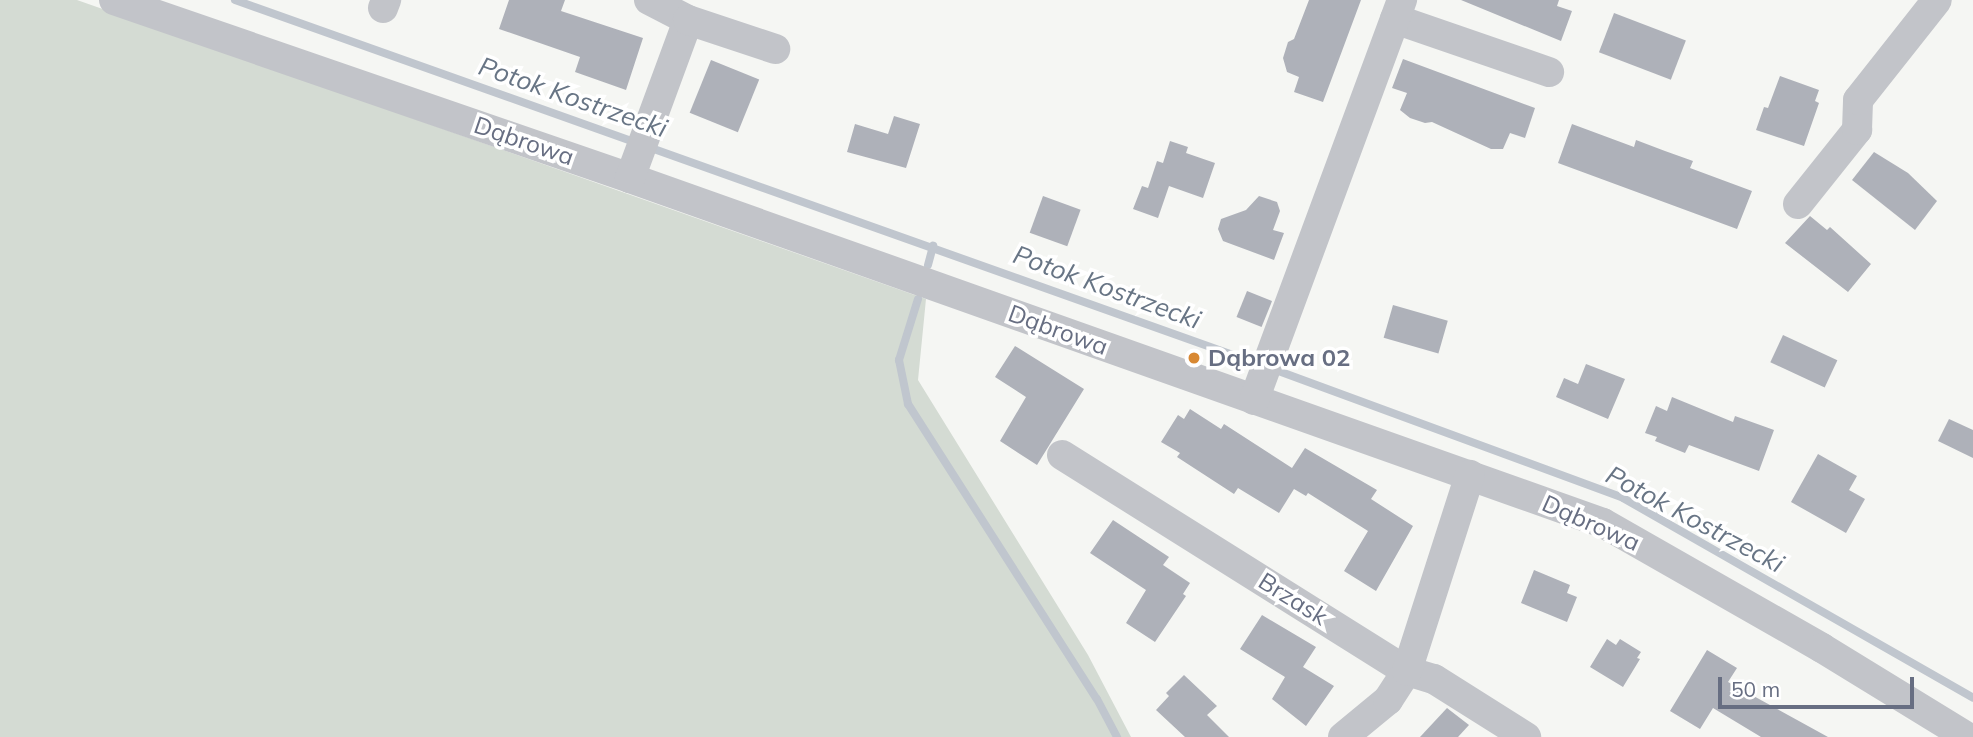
<!DOCTYPE html>
<html>
<head>
<meta charset="utf-8">
<style>
	body { margin:0 }
	#map { position:relative; width:1973px; height:737px; overflow:hidden; background:#f5f6f3; font-family:Mulish,sans-serif }
	div>[style] { position:absolute }
	.green>* { inset:0; background:#d4dbd3 }
	.stream>* { height:8px; margin:-4px; padding:0 4px; transform-origin:4px; border-radius:4px; background:#c0c6ce }
	.building>* { inset:0; background:#aeb1b9; transform-origin:0 0 }
	.minor>* { height:30px; margin:-15px; padding:0 15px; transform-origin:15px; border-radius:15px; background:#c2c4c9 }
	.dots>* { width:19px; height:19px; translate:-50% -50%; box-sizing:border-box; border:4px solid #fff; border-radius:50% }
	span { translate:-50% -50%; white-space:nowrap; text-align:center; line-height:1.15; -webkit-text-stroke:7px #fff; paint-order:stroke }
	.street-label { font-size:24px; color:#676e82 }
	.poi-label { font-size:24px; color:#676e82; font-weight:700 }
	.left { translate:0 -50%; text-align:left }
	.water-label { font-size:26px; color:#687585; font-style:italic }
	.scale { position:absolute; left:1718px; top:677px; width:196px; height:32px; box-sizing:border-box; border:4px solid #676e82; border-top:0; padding-left:9px; font-size:21px; line-height:24px; white-space:nowrap; color:#676e82; -webkit-text-stroke:5px #fff; paint-order:stroke }
</style>
</head>
<body>
<div id="map">
	<div class="green">
		<div style="clip-path:polygon(0 0,77px 0,926px 299px,918px 380px,1088px 655px,1131px 737px,0 737px)"></div>
	</div>
	<div class="stream">
		<div style="left:235px;top:0;width:1089px;rotate:19.58deg"></div>
		<div style="left:928px;top:265px;width:20px;rotate:-75deg"></div>
		<div style="left:918px;top:299px;width:64px;rotate:107.3deg"></div>
		<div style="left:899px;top:360px;width:45px;rotate:78.4deg"></div>
		<div style="left:908px;top:404px;width:350px;rotate:57.4deg"></div>
		<div style="left:1097px;top:699px;width:43px;rotate:62.2deg"></div>
		<div style="left:1273px;top:369px;width:373px;rotate:20.2deg"></div>
		<div style="left:1623px;top:498px;width:403px;rotate:29.7deg"></div>
	</div>
	<div class="building">
		<div style="clip-path:polygon(509px 0,565px 0,561px 11px,643px 38px,626px 90px,575px 72px,580px 57px,499px 29px)"></div>
		<div style="clip-path:polygon(1309px 0,1361px 0,1323px 102px,1294px 92px,1299px 77px,1287px 72px,1283px 58px,1288px 42px,1294px 39px)"></div>
		<div style="clip-path:polygon(1461px 0,1559px 0,1557px 6px,1572px 11px,1561px 41px)"></div>
		<div style="left:1614px;top:13px;width:77px;height:42px;rotate:21deg"></div>
		<div style="clip-path:polygon(1403px 59px,1535px 108px,1525px 138px,1510px 133px,1503px 149px,1491px 149px,1432px 122px,1425px 123px,1410px 118px,1400px 110px,1407px 93px,1392px 88px)"></div>
		<div style="left:711px;top:60px;width:52px;height:57px;rotate:22deg"></div>
		<div style="clip-path:polygon(1780px 76px,1819px 90px,1815px 101px,1819px 103px,1804px 146px,1756px 130px,1764px 107px,1768px 108px)"></div>
		<div style="clip-path:polygon(894px 116px,920px 124px,906px 168px,847px 152px,855px 124px,888px 134px)"></div>
		<div style="clip-path:polygon(1572px 124px,1634px 147px,1636px 140px,1665px 151px,1693px 161px,1690px 168px,1752px 191px,1737px 229px,1558px 163px)"></div>
		<div style="clip-path:polygon(1170px 141px,1188px 147px,1186px 153px,1215px 163px,1203px 198px,1169px 186px,1158px 218px,1133px 209px,1142px 186px,1148px 188px,1157px 161px,1163px 163px)"></div>
		<div style="clip-path:polygon(1874px 152px,1908px 173px,1937px 201px,1915px 230px,1852px 180px)"></div>
		<div style="left:1043px;top:196px;width:40px;height:39px;rotate:20deg"></div>
		<div style="clip-path:polygon(1259px 196px,1277px 202px,1280px 211px,1273px 230px,1284px 233px,1274px 260px,1223px 241px,1218px 229px,1221px 219px,1246px 210px)"></div>
		<div style="clip-path:polygon(1810px 216px,1827px 230px,1830px 227px,1871px 264px,1848px 292px,1785px 243px)"></div>
		<div style="left:1247px;top:291px;width:27px;height:28px;rotate:22deg"></div>
		<div style="left:1393px;top:305px;width:57px;height:34px;rotate:16deg"></div>
		<div style="left:1783px;top:335px;width:60px;height:30px;rotate:25deg"></div>
		<div style="clip-path:polygon(1015px 346px,1084px 389px,1037px 465px,1000px 441px,1026px 397px,995px 377px)"></div>
		<div style="clip-path:polygon(1586px 364px,1625px 379px,1608px 419px,1556px 397px,1564px 378px,1578px 384px)"></div>
		<div style="clip-path:polygon(1672px 397px,1733px 422px,1735px 416px,1774px 430px,1759px 471px,1689px 445px,1685px 453px,1655px 441px,1657px 437px,1645px 433px,1656px 406px,1667px 411px)"></div>
		<div style="clip-path:polygon(1190px 409px,1221px 429px,1224px 424px,1292px 468px,1305px 448px,1377px 490px,1371px 499px,1413px 526px,1376px 591px,1344px 571px,1368px 531px,1308px 493px,1306px 496px,1294px 489px,1279px 513px,1238px 488px,1234px 494px,1177px 457px,1180px 453px,1161px 442px,1178px 415px,1184px 419px)"></div>
		<div style="clip-path:polygon(1949px 419px,1973px 430px,1973px 458px,1938px 441px)"></div>
		<div style="clip-path:polygon(1818px 454px,1857px 476px,1849px 490px,1865px 499px,1846px 533px,1791px 502px)"></div>
		<div style="clip-path:polygon(1113px 520px,1169px 557px,1163px 565px,1190px 583px,1183px 594px,1186px 596px,1155px 642px,1126px 623px,1146px 590px,1090px 553px)"></div>
		<div style="clip-path:polygon(1534px 570px,1570px 585px,1567px 593px,1577px 597px,1567px 622px,1521px 603px)"></div>
		<div style="clip-path:polygon(1262px 615px,1316px 647px,1303px 667px,1334px 686px,1306px 726px,1272px 699px,1285px 677px,1240px 649px)"></div>
		<div style="clip-path:polygon(1607px 639px,1616px 645px,1620px 639px,1641px 652px,1637px 658px,1640px 659px,1623px 687px,1590px 667px)"></div>
		<div style="clip-path:polygon(1707px 650px,1737px 668px,1728px 682px,1828px 737px,1761px 737px,1713px 708px,1700px 729px,1670px 711px)"></div>
		<div style="clip-path:polygon(1184px 675px,1217px 706px,1207px 715px,1229px 737px,1185px 737px,1156px 710px,1169px 696px,1166px 693px)"></div>
		<div style="clip-path:polygon(1447px 708px,1469px 725px,1458px 737px,1420px 737px)"></div>
	</div>
	<div class="minor">
		<div style="left:114px;top:0;width:546px;rotate:19.03deg"></div>
		<div style="left:630px;top:178px;width:1032px;rotate:19.52deg"></div>
		<div style="left:1603px;top:523px;width:252px;rotate:29.7deg"></div>
		<div style="left:1822px;top:648px;width:170px;rotate:31.5deg"></div>
		<div style="left:649px;top:0;width:44px;rotate:27.1deg"></div>
		<div style="left:383px;top:8px;width:9px;rotate:-69deg"></div>
		<div style="left:1395px;top:19px;width:163px;rotate:19deg"></div>
		<div style="left:630px;top:178px;width:168px;rotate:-69.8deg"></div>
		<div style="left:688px;top:20px;width:92px;rotate:18.4deg"></div>
		<div style="left:1798px;top:204px;width:95px;rotate:-51.4deg"></div>
		<div style="left:1857px;top:130px;width:30px;rotate:-88deg"></div>
		<div style="left:1858px;top:100px;width:127px;rotate:-51.7deg"></div>
		<div style="left:1254px;top:400px;width:427px;rotate:-69.7deg"></div>
		<div style="left:1062px;top:455px;width:407px;rotate:32.1deg"></div>
		<div style="left:1407px;top:671px;width:28px;rotate:17deg"></div>
		<div style="left:1434px;top:679px;width:109px;rotate:32.2deg"></div>
		<div style="left:1343px;top:737px;width:58px;rotate:-39.4deg"></div>
		<div style="left:1388px;top:700px;width:35px;rotate:-57deg"></div>
		<div style="left:1407px;top:671px;width:206px;rotate:-72.2deg"></div>
	</div>
	<div class="dots">
		<div style="left:1194px;top:358px;background:#d88832"></div>
	</div>
	<div class="street-label">
		<span style="left:524px;top:141px;rotate:19deg">Dąbrowa</span>
		<span style="left:1058px;top:330px;rotate:20deg">Dąbrowa</span>
		<span style="left:1591px;top:523px;rotate:24deg">Dąbrowa</span>
		<span style="left:1293px;top:599px;rotate:32deg">Brzask</span>
	</div>
	<div class="poi-label">
		<span class="left" style="left:1208px;top:358px">Dąbrowa 02</span>
	</div>
	<div class="water-label">
		<span style="left:573px;top:97px;rotate:19deg">Potok Kostrzecki</span>
		<span style="left:1107px;top:287px;rotate:20deg">Potok Kostrzecki</span>
		<span style="left:1695px;top:519px;rotate:28deg">Potok Kostrzecki</span>
	</div>
	<div class="scale">50 m</div>
</div>
</body>
</html>
